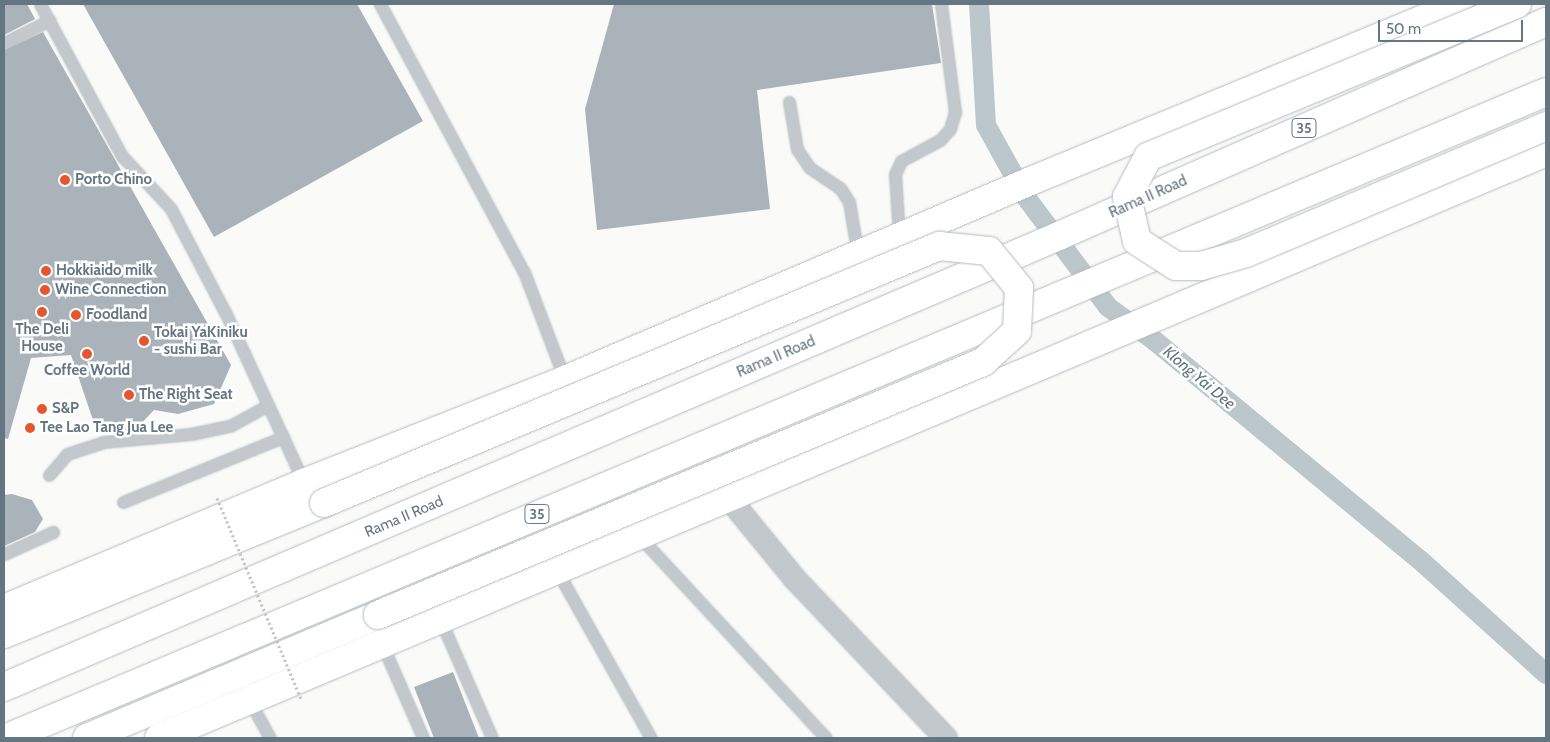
<!DOCTYPE html>
<html>
<head>
<meta charset="utf-8">
<style>
	body { margin:0 }
	#map { position:relative; width:1550px; height:742px; overflow:hidden; background:#fafaf8; font-family:Cabin,sans-serif }
	div>[style] { position:absolute }
	.canal>* { height:20px; margin:-10px; padding:0 10px; transform-origin:10px; border-radius:10px; background:#bbc7cb }
	.building>* { inset:0; background:#aab3b9 }
	.roads { filter:drop-shadow(0 0 1px #b3babf) drop-shadow(0 0 1px #b3babf) }
	.lane>* { height:11px; margin:-5.5px; padding:0 5.5px; transform-origin:5.5px; border-radius:5.5px; background:#c3c8cc }
	.street>* { height:22px; margin:-11px; padding:0 11px; transform-origin:11px; border-radius:11px; background:#c3c8cc }
	.secondary>* { height:28px; margin:-14px; padding:0 14px; transform-origin:14px; border-radius:14px; background:#fff }
	.highway>* { height:28px; margin:-14px; padding:0 14px; transform-origin:14px; border-radius:14px; background:#fff }
	.path-bridge>* { height:3px; margin-top:-1.5px; transform-origin:0; background:repeating-linear-gradient(90deg,#bbbfc2 0 2.5px,transparent 0 5px) }
	.bridges { filter:drop-shadow(0 0 1px #b3babf) drop-shadow(0 0 1px #b3babf) }
	.secondary-bridge>* { height:28px; margin:-14px; padding:0 14px; transform-origin:14px; border-radius:14px; background:#fff }
	.dots>* { width:14px; height:14px; translate:-50% -50%; box-sizing:border-box; border:2px solid #fff; border-radius:50% }
	span { translate:-50% -50%; white-space:nowrap; text-align:center; line-height:1.15; -webkit-text-stroke:5px #fff; paint-order:stroke }
	.shield-label span { padding:1px 4px; background:#fff; border:1px solid; border-radius:4px; -webkit-text-stroke-width:0 }
	.shield-label { font-size:14px; color:#657683; font-weight:700 }
	.poi-label { font-size:15px; color:#657683; font-weight:700 }
	.left { translate:0 -50%; text-align:left }
	.street-label { font-size:15px; color:#657683 }
	.water-label { font-size:16px; color:#60757c; font-style:italic }
	.frame { position:absolute; inset:0; border:5px solid #657683; pointer-events:none }
	.scale { position:absolute; left:1378px; top:20px; width:145px; height:22px; box-sizing:border-box; border:2px solid #657683; border-top:0; padding-left:6px; font-size:15px; line-height:18px; white-space:nowrap; color:#657683; -webkit-text-stroke:4px #fff; paint-order:stroke }
</style>
</head>
<body>
<div id="map">
	<div class="canal">
		<div style="left:979px;top:4px;width:121px;rotate:86.7deg"></div>
		<div style="left:986px;top:125px;width:81px;rotate:61.2deg"></div>
		<div style="left:1025px;top:196px;width:139px;rotate:53.2deg"></div>
		<div style="left:1108px;top:307px;width:58px;rotate:35.9deg"></div>
		<div style="left:1155px;top:341px;width:344px;rotate:39.6deg"></div>
		<div style="left:1420px;top:560px;width:170px;rotate:42.1deg"></div>
	</div>
	<div class="building">
		<div style="clip-path:polygon(4px 4px,27px 4px,35px 19px,4px 35px)"></div>
		<div style="clip-path:polygon(83px 4px,357px 4px,423px 121px,214px 237px)"></div>
		<div style="clip-path:polygon(614px 4px,932px 4px,941px 63px,757px 90px,770px 209px,597px 230px,585px 109px)"></div>
		<div style="clip-path:polygon(43px 32px,231px 365px,214px 404px,178px 414px,154px 410px,134px 431px,96px 429px,71px 355px,31px 358px,8px 439px,4px 438px,4px 50px)"></div>
		<div style="clip-path:polygon(12px 494px,32px 500px,43px 519px,35px 532px,4px 546px,4px 495px)"></div>
		<div style="clip-path:polygon(453px 672px,479px 738px,434px 738px,414px 687px)"></div>
	</div>
	<div class="roads">
		<div class="lane">
			<div style="left:40px;top:4px;width:173px;rotate:61.7deg"></div>
			<div style="left:122px;top:156px;width:72px;rotate:47.2deg"></div>
			<div style="left:171px;top:209px;width:119px;rotate:62.4deg"></div>
			<div style="left:226px;top:314px;width:186px;rotate:65.2deg"></div>
			<div style="left:380px;top:4px;width:304px;rotate:61.8deg"></div>
			<div style="left:524px;top:272px;width:116px;rotate:69.2deg"></div>
			<div style="left:4px;top:43px;width:51px;rotate:-26.6deg"></div>
			<div style="left:789px;top:102px;width:48px;rotate:80.3deg"></div>
			<div style="left:797px;top:149px;width:23px;rotate:56deg"></div>
			<div style="left:810px;top:168px;width:36px;rotate:34deg"></div>
			<div style="left:840px;top:188px;width:17px;rotate:57deg"></div>
			<div style="left:849px;top:202px;width:54px;rotate:80.4deg"></div>
			<div style="left:899px;top:236px;width:62px;rotate:-93.7deg"></div>
			<div style="left:895px;top:174px;width:14px;rotate:-65deg"></div>
			<div style="left:901px;top:161px;width:44px;rotate:-28.3deg"></div>
			<div style="left:940px;top:140px;width:15px;rotate:-48deg"></div>
			<div style="left:950px;top:129px;width:18px;rotate:-74deg"></div>
			<div style="left:955px;top:112px;width:109px;rotate:-97.4deg"></div>
			<div style="left:49px;top:475px;width:28px;rotate:-49deg"></div>
			<div style="left:67px;top:454px;width:38px;rotate:-18deg"></div>
			<div style="left:103px;top:442px;width:88px;rotate:-5.2deg"></div>
			<div style="left:191px;top:434px;width:40px;rotate:-12deg"></div>
			<div style="left:230px;top:426px;width:43px;rotate:-28.9deg"></div>
			<div style="left:123px;top:502px;width:173px;rotate:-22.1deg"></div>
			<div style="left:639px;top:536px;width:275px;rotate:47.2deg"></div>
			<div style="left:4px;top:554px;width:54px;rotate:-24.2deg"></div>
			<div style="left:556px;top:569px;width:194px;rotate:60.7deg"></div>
			<div style="left:440px;top:619px;width:130px;rotate:66.4deg"></div>
			<div style="left:382px;top:644px;width:103px;rotate:66.4deg"></div>
			<div style="left:249px;top:700px;width:43px;rotate:61.1deg"></div>
		</div>
		<div class="street">
			<div style="left:727px;top:496px;width:106px;rotate:50.7deg"></div>
			<div style="left:794px;top:578px;width:221px;rotate:46.5deg"></div>
		</div>
		<div class="secondary">
			<div style="left:4px;top:609px;width:325px;rotate:-22.8deg"></div>
			<div style="left:304px;top:483px;width:281px;rotate:-21.5deg"></div>
			<div style="left:565px;top:380px;width:509px;rotate:-23.14deg"></div>
			<div style="left:1033px;top:180px;width:461px;rotate:-22.4deg"></div>
			<div style="left:4px;top:634px;width:346px;rotate:-22.3deg"></div>
			<div style="left:87px;top:738px;width:316px;rotate:-22.9deg"></div>
			<div style="left:159px;top:738px;width:1506px;rotate:-22.9deg"></div>
		</div>
		<div class="highway">
			<div style="left:4px;top:687px;width:1150px;rotate:-23.15deg"></div>
			<div style="left:1061px;top:235px;width:530px;rotate:-23.71deg"></div>
			<div style="left:7px;top:738px;width:1669px;rotate:-22.77deg"></div>
		</div>
	</div>
	<div class="path-bridge">
		<div style="left:217px;top:498px;width:218px;rotate:67.3deg"></div>
	</div>
	<div class="bridges">
		<div class="secondary-bridge">
			<div style="left:1517px;top:4px;width:399px;rotate:157.5deg"></div>
			<div style="left:1148px;top:157px;width:45px;rotate:117.7deg"></div>
			<div style="left:1127px;top:197px;width:45px;rotate:77.2deg"></div>
			<div style="left:1137px;top:241px;width:46px;rotate:32.7deg"></div>
			<div style="left:1176px;top:266px;width:25px"></div>
			<div style="left:1201px;top:266px;width:47px;rotate:-16.1deg"></div>
			<div style="left:1246px;top:253px;width:326px;rotate:-22.9deg"></div>
			<div style="left:324px;top:503px;width:667px;rotate:-22.68deg"></div>
			<div style="left:939px;top:246px;width:50px;rotate:5.7deg"></div>
			<div style="left:989px;top:251px;width:48px;rotate:51deg"></div>
			<div style="left:1019px;top:288px;width:43px;rotate:92.7deg"></div>
			<div style="left:1017px;top:331px;width:46px;rotate:137.6deg"></div>
			<div style="left:983px;top:362px;width:656px;rotate:157.31deg"></div>
		</div>
	</div>
	<div class="dots">
		<div style="left:65px;top:180px;background:#e4572e"></div>
		<div style="left:46px;top:271px;background:#e4572e"></div>
		<div style="left:45px;top:290px;background:#e4572e"></div>
		<div style="left:42px;top:312px;background:#e4572e"></div>
		<div style="left:76px;top:315px;background:#e4572e"></div>
		<div style="left:144px;top:341px;background:#e4572e"></div>
		<div style="left:87px;top:354px;background:#e4572e"></div>
		<div style="left:129px;top:395px;background:#e4572e"></div>
		<div style="left:42px;top:409px;background:#e4572e"></div>
		<div style="left:30px;top:428px;background:#e4572e"></div>
	</div>
	<div class="shield-label">
		<span style="left:1304px;top:128px">35</span>
		<span style="left:537px;top:514px">35</span>
	</div>
	<div class="poi-label">
		<span class="left" style="left:75px;top:180px">Porto Chino</span>
		<span class="left" style="left:56px;top:271px">Hokkiaido milk</span>
		<span class="left" style="left:55px;top:290px">Wine Connection</span>
		<span class="left" style="left:86px;top:315px">Foodland</span>
		<span style="left:42px;top:338px">The Deli<br>House</span>
		<span class="left" style="left:154px;top:341px">Tokai YaKiniku<br>- sushi Bar</span>
		<span style="left:87px;top:371px">Coffee World</span>
		<span class="left" style="left:139px;top:395px">The Right Seat</span>
		<span class="left" style="left:52px;top:409px">S&amp;P</span>
		<span class="left" style="left:40px;top:428px">Tee Lao Tang Jua Lee</span>
	</div>
	<div class="street-label">
		<span style="left:1148px;top:197px;rotate:-24deg">Rama II Road</span>
		<span style="left:776px;top:357px;rotate:-23deg">Rama II Road</span>
		<span style="left:404px;top:517px;rotate:-23deg">Rama II Road</span>
	</div>
	<div class="water-label">
		<span style="left:1199px;top:378px;rotate:40deg">Klong Yai Dee</span>
	</div>
	<div class="frame"></div>
	<div class="scale">50 m</div>
</div>
</body>
</html>
